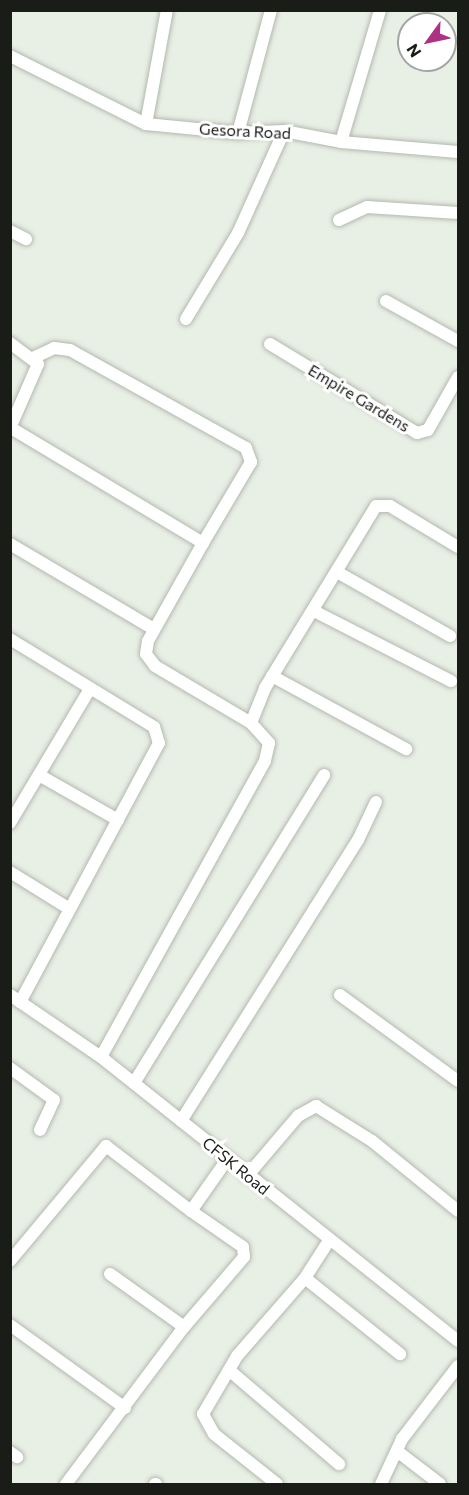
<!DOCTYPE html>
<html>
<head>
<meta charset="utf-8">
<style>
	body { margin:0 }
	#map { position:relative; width:469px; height:1495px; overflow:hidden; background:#e8efe5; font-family:Commissioner,sans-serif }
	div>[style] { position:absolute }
	.roads { filter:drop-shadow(0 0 2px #b3b9af) drop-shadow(0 0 2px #b3b9af) }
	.minor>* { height:12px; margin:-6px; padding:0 6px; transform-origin:6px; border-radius:6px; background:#fff }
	span { translate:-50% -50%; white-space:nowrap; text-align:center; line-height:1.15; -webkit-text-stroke:6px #fff; paint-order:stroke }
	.street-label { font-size:16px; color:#1a1c18 }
	.frame { position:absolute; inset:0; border:12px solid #1a1c18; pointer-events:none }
	.north { position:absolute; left:397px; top:12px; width:60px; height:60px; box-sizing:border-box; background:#fff; border:2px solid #a3a4a3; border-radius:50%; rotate:237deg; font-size:16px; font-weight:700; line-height:24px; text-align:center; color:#1a1c18 }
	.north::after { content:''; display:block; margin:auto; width:21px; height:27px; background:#ae3283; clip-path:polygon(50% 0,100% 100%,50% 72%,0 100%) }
</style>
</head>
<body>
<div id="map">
	<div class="roads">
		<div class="minor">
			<div style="left:10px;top:56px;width:152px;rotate:26.6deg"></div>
			<div style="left:146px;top:124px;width:92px;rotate:5.6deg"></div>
			<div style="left:238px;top:133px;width:46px;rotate:-2.5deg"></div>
			<div style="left:284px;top:131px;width:58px;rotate:10.9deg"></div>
			<div style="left:341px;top:142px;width:117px;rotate:4.9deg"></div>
			<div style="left:146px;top:124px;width:116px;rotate:-79.6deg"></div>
			<div style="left:238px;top:133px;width:127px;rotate:-75deg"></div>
			<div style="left:341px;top:142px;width:138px;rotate:-73.5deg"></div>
			<div style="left:339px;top:220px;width:31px;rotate:-25deg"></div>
			<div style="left:367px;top:207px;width:91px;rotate:3.8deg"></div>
			<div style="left:10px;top:231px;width:18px;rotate:27deg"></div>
			<div style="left:386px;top:301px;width:82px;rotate:29.1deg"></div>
			<div style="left:186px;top:319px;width:100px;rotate:-58.8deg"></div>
			<div style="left:238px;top:233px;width:112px;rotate:-65.7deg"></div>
			<div style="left:10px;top:343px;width:35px;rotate:37deg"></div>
			<div style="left:38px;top:364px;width:70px;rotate:113.6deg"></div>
			<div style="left:270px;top:344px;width:172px;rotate:31.2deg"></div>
			<div style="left:417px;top:433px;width:11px;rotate:-15deg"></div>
			<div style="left:428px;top:430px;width:61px;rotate:-60.5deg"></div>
			<div style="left:35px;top:357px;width:21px;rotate:-25deg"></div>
			<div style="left:54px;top:348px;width:16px;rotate:7deg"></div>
			<div style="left:70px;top:350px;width:201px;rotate:29.1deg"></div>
			<div style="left:246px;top:448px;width:15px;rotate:70deg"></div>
			<div style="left:251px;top:462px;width:94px;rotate:120.7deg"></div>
			<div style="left:11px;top:428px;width:224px;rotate:30.9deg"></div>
			<div style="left:203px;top:543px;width:112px;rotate:119.3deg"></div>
			<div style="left:148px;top:641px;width:13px;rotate:99deg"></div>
			<div style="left:146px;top:654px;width:15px;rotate:53deg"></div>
			<div style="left:155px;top:666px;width:112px;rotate:30.7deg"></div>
			<div style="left:251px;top:723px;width:27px;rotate:48deg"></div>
			<div style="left:269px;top:743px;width:18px;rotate:103deg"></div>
			<div style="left:265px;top:761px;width:338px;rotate:119deg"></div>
			<div style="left:10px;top:544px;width:167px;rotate:30.6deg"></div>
			<div style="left:337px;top:572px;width:130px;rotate:29.5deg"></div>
			<div style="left:314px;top:611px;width:154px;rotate:27.1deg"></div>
			<div style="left:10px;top:639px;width:169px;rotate:31.4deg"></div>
			<div style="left:154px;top:727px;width:17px;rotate:73deg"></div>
			<div style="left:159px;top:743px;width:294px;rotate:118.2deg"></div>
			<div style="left:272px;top:676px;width:153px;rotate:28.6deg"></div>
			<div style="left:251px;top:723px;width:38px;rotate:-68deg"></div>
			<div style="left:265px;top:688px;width:213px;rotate:-58.6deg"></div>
			<div style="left:376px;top:506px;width:14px"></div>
			<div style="left:390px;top:506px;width:79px;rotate:31.1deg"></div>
			<div style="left:39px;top:775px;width:91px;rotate:29.7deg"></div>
			<div style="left:10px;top:823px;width:156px;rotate:-59.2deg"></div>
			<div style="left:10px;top:872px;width:70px;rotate:31.7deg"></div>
			<div style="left:10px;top:995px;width:110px;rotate:34.3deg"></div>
			<div style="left:101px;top:1057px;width:456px;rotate:38.5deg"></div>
			<div style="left:340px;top:995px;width:146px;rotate:36.1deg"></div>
			<div style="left:10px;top:1068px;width:54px;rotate:36deg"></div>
			<div style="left:54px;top:1100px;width:33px;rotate:115deg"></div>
			<div style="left:134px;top:1083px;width:362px;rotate:-58.3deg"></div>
			<div style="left:181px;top:1121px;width:332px;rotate:-57.8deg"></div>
			<div style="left:358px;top:840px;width:42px;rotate:-64.7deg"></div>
			<div style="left:247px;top:1176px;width:79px;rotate:-49.6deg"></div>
			<div style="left:298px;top:1116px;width:21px;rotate:-29deg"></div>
			<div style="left:316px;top:1106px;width:66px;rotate:32deg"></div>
			<div style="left:372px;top:1141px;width:111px;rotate:39.1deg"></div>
			<div style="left:10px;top:1261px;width:150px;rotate:-50.1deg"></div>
			<div style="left:106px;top:1146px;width:107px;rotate:37.4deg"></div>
			<div style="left:110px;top:1274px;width:91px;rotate:35.6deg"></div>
			<div style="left:305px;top:1278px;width:122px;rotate:38.7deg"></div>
			<div style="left:10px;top:1325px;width:142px;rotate:35.8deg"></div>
			<div style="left:229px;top:1370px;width:145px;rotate:40.5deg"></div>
			<div style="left:397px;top:1451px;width:54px;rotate:37.5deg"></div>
			<div style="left:10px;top:1452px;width:9px;rotate:36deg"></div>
			<div style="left:66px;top:1484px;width:196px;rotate:-53.1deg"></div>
			<div style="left:184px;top:1327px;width:92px;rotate:-49.4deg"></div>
			<div style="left:244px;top:1257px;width:10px;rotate:-96deg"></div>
			<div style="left:243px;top:1247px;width:63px;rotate:-145.3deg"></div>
			<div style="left:191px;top:1211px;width:61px;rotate:-55deg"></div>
			<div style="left:155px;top:1484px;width:1px"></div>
			<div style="left:277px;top:1484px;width:80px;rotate:-141.6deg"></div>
			<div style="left:214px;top:1434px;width:23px;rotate:-119deg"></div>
			<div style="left:203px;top:1414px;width:67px;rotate:-59.6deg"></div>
			<div style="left:237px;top:1356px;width:103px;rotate:-48.9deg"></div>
			<div style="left:305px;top:1278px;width:46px;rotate:-57.3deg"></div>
			<div style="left:381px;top:1484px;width:50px;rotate:-65deg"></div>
			<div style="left:402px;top:1439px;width:92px;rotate:-52.5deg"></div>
		</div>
	</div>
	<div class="street-label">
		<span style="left:245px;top:131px;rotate:3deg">Gesora Road</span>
		<span style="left:359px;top:398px;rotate:31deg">Empire Gardens</span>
		<span style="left:236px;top:1166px;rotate:39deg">CFSK Road</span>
	</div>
	<div class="frame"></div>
	<div class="north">N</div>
</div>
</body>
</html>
